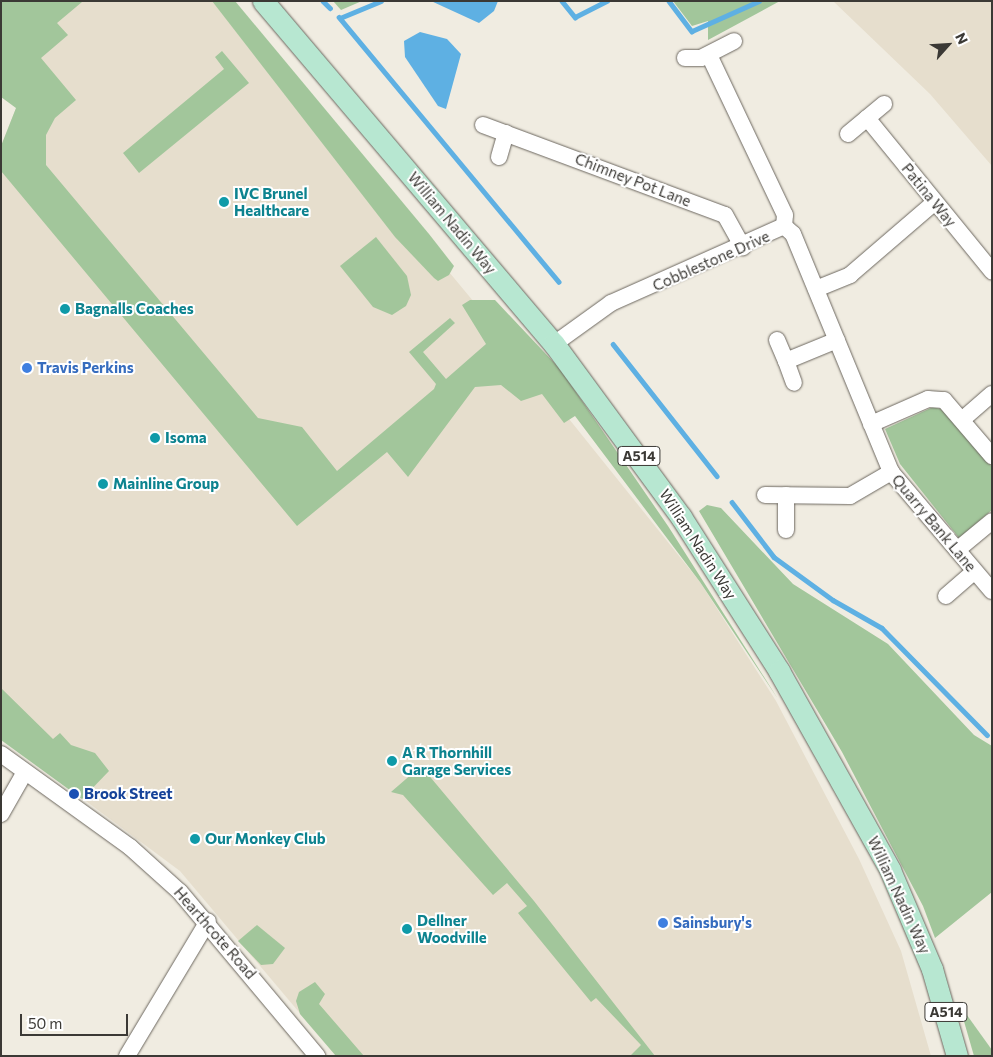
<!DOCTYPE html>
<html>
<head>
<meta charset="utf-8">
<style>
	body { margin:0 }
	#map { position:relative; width:993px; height:1057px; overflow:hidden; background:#f0ece1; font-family:Commissioner,sans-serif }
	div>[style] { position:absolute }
	.built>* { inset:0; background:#e6decd }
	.green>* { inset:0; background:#a2c69b }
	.water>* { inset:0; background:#5eb0e3 }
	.stream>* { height:4.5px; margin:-2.25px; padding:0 2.25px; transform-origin:2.25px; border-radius:2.25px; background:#5eb0e3 }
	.roads { filter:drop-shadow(0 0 1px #6c675f) drop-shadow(0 0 1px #6c675f) }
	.minor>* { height:16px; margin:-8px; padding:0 8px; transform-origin:8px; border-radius:8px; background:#fff }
	.major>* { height:21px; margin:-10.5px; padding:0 10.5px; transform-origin:10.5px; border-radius:10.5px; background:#b7e7d1 }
	.dots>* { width:14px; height:14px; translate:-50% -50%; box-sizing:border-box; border:2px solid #fff; border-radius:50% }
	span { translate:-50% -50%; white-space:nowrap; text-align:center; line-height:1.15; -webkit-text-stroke:4px #fff; paint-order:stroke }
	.shield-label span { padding:1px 4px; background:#fff; border:1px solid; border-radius:4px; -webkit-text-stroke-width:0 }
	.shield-label { font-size:14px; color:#3b3935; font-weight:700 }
	.street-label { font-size:15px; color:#3b3935 }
	.culture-label { font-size:15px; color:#0d838f; font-weight:700 }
	.left { translate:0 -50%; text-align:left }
	.shop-label { font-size:15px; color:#366cbe; font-weight:700 }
	.transit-label { font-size:15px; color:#164399; font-weight:700 }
	.frame { position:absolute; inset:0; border:2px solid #3b3935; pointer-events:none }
	.north { position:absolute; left:923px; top:20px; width:50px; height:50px; -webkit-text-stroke:4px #fff; paint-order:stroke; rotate:64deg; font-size:14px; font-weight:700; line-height:20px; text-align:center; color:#3b3935 }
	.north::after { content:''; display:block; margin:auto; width:18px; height:22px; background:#3b3935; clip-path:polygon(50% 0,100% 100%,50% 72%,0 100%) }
	.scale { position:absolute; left:20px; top:1014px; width:108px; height:22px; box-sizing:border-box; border:2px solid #3b3935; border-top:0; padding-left:6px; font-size:15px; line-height:18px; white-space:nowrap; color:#3b3935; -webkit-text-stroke:4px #fff; paint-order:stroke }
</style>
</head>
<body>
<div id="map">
	<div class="built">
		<div style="clip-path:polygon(59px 1px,224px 1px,508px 343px,700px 582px,776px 701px,859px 859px,901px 951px,931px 1056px,336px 1056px,180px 871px,1px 738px,1px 146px)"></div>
		<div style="clip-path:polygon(833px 1px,992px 1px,992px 166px,930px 94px)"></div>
	</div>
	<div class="green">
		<div style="clip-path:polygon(1px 1px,82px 2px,57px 23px,68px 35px,41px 58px,76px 100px,55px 118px,46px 135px,46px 165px,258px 418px,302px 427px,337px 471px,434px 389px,436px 384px,409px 352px,450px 318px,455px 323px,423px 352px,446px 379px,486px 344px,462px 305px,470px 300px,495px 300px,560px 369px,668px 526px,778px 699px,700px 582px,575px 416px,564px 423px,542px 394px,521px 401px,501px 385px,475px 387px,408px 477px,387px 452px,297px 526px,1px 171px,1px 146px,16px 108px,1px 97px)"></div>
		<div style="clip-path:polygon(212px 1px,235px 1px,429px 234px,454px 266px,449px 275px,438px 281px,434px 278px,395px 237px)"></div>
		<div style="clip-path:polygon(333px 1px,362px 1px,341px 10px)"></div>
		<div style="clip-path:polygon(673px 1px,780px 1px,708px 40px,708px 21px,692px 26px)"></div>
		<div style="clip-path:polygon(222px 51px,249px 83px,139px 173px,123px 153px,224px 69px,215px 57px)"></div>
		<div style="clip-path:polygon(376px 237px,407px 276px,411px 295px,406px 306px,392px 315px,373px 307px,340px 266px)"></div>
		<div style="clip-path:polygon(933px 407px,944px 410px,992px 467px,992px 510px,959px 538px,900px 464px,885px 429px)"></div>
		<div style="clip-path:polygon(707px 505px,721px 508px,793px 584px,888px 644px,974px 735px,992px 746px,992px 892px,935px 938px,923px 906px,842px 752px,699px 511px)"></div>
		<div style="clip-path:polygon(1px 688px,53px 739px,60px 733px,71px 745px,95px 753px,109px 771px,82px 799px,1px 740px)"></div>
		<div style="clip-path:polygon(421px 766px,534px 901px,655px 1056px,630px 1056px,641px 1045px,596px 998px,591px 1002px,518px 913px,527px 906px,507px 883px,493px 895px,403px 795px,391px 792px)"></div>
		<div style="clip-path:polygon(257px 925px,285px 948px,273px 964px,261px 965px,238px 941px)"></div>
		<div style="clip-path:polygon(315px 982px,325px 994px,319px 1004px,364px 1056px,336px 1056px,300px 1014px,296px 1001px,299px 992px)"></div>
		<div style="clip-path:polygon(959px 1004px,992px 1050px,992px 1056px,974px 1056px)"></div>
	</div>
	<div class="water">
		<div style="clip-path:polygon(431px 1px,498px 1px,494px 11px,479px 23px)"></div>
		<div style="clip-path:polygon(420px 32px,447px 39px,461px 54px,446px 109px,438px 106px,405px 57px,404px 41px)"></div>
	</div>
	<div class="stream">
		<div style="left:323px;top:1px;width:10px;rotate:45deg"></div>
		<div style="left:562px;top:1px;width:21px;rotate:51deg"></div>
		<div style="left:575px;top:17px;width:36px;rotate:-27deg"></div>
		<div style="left:669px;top:1px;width:38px;rotate:53deg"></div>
		<div style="left:692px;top:31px;width:73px;rotate:-24.1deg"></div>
		<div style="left:339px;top:17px;width:344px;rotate:50.3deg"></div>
		<div style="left:340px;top:18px;width:44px;rotate:-22.5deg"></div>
		<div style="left:613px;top:344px;width:168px;rotate:51.8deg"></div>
		<div style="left:732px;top:502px;width:69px;rotate:52.6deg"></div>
		<div style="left:774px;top:557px;width:73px;rotate:36.1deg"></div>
		<div style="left:833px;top:600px;width:56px;rotate:29.7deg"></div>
		<div style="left:882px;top:628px;width:150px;rotate:45.5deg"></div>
	</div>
	<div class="roads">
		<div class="minor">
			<div style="left:709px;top:55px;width:177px;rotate:64.6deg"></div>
			<div style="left:785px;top:215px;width:11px;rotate:95deg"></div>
			<div style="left:685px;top:58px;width:16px"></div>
			<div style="left:701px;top:58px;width:37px;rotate:-27deg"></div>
			<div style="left:867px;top:118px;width:198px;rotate:50.8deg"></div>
			<div style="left:483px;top:125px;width:258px;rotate:20.4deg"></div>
			<div style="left:725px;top:215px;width:37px;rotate:61deg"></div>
			<div style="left:848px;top:134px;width:47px;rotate:-39.8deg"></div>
			<div style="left:499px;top:157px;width:25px;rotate:-74deg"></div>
			<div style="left:784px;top:226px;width:12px;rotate:42deg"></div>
			<div style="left:793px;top:234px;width:257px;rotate:67.6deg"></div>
			<div style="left:891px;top:472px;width:156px;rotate:49.7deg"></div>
			<div style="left:816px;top:289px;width:37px;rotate:-22deg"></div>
			<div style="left:850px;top:275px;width:112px;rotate:-40.7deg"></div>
			<div style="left:777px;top:340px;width:23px;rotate:67deg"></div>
			<div style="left:786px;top:361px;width:55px;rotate:-22.4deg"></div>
			<div style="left:554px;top:344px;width:70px;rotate:-35.7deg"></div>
			<div style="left:611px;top:303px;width:189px;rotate:-24deg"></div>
			<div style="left:786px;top:361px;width:23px;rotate:70deg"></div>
			<div style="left:963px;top:419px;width:38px;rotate:-41deg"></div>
			<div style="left:871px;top:424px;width:62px;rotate:-23.7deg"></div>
			<div style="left:928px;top:399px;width:16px;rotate:4deg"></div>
			<div style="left:944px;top:400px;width:74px;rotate:49.4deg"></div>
			<div style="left:765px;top:495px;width:85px;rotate:0.7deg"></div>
			<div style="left:850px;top:496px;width:48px;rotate:-30.3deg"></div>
			<div style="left:786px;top:530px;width:35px;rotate:-90deg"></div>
			<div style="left:957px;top:550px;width:45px;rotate:-39.6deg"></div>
			<div style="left:946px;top:596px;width:37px;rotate:-41deg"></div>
			<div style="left:1px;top:754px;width:159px;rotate:35.8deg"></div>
			<div style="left:130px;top:847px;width:67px;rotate:42deg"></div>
			<div style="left:180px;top:892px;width:214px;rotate:50.1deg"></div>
			<div style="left:1px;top:814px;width:48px;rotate:-60.3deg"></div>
			<div style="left:127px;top:1056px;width:157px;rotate:-59deg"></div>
		</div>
		<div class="major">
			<div style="left:263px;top:1px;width:450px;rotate:49.7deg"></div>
			<div style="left:554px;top:344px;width:215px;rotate:53.7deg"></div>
			<div style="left:681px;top:517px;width:183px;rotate:57.5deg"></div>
			<div style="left:779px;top:671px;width:228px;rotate:60.8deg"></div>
			<div style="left:890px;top:870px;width:108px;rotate:67deg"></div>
			<div style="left:932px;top:969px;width:91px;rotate:74deg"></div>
		</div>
	</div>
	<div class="dots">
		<div style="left:224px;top:202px;background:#0f9aa8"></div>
		<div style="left:65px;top:309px;background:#0f9aa8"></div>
		<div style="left:27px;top:368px;background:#3f7fe0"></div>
		<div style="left:155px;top:438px;background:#0f9aa8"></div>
		<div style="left:103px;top:484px;background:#0f9aa8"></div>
		<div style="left:392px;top:761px;background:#0f9aa8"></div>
		<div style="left:74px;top:794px;background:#1a4fb4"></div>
		<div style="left:195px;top:839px;background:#0f9aa8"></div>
		<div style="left:663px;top:923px;background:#3f7fe0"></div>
		<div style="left:407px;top:929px;background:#0f9aa8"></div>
	</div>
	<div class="shield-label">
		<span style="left:639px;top:456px">A514</span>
		<span style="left:946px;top:1012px">A514</span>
	</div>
	<div class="street-label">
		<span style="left:633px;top:180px;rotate:21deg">Chimney Pot Lane</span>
		<span style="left:929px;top:195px;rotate:51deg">Patina Way</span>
		<span style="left:452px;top:223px;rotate:50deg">William Nadin Way</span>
		<span style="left:711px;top:261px;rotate:-24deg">Cobblestone Drive</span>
		<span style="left:934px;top:523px;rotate:50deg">Quarry Bank Lane</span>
		<span style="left:698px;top:544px;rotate:57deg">William Nadin Way</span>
		<span style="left:899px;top:895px;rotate:65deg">William Nadin Way</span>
		<span style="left:215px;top:933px;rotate:49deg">Hearthcote Road</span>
	</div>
	<div class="culture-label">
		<span class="left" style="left:234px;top:202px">IVC Brunel<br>Healthcare</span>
		<span class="left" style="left:75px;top:309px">Bagnalls Coaches</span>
		<span class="left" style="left:165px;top:438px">Isoma</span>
		<span class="left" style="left:113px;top:484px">Mainline Group</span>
		<span class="left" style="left:402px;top:761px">A R Thornhill<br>Garage Services</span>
		<span class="left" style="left:205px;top:839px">Our Monkey Club</span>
		<span class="left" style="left:417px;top:929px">Dellner<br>Woodville</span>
	</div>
	<div class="shop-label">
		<span class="left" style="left:37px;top:368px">Travis Perkins</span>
		<span class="left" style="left:673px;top:923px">Sainsbury's</span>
	</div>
	<div class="transit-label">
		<span class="left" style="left:84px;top:794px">Brook Street</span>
	</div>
	<div class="frame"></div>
	<div class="north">N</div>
	<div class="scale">50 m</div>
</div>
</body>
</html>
